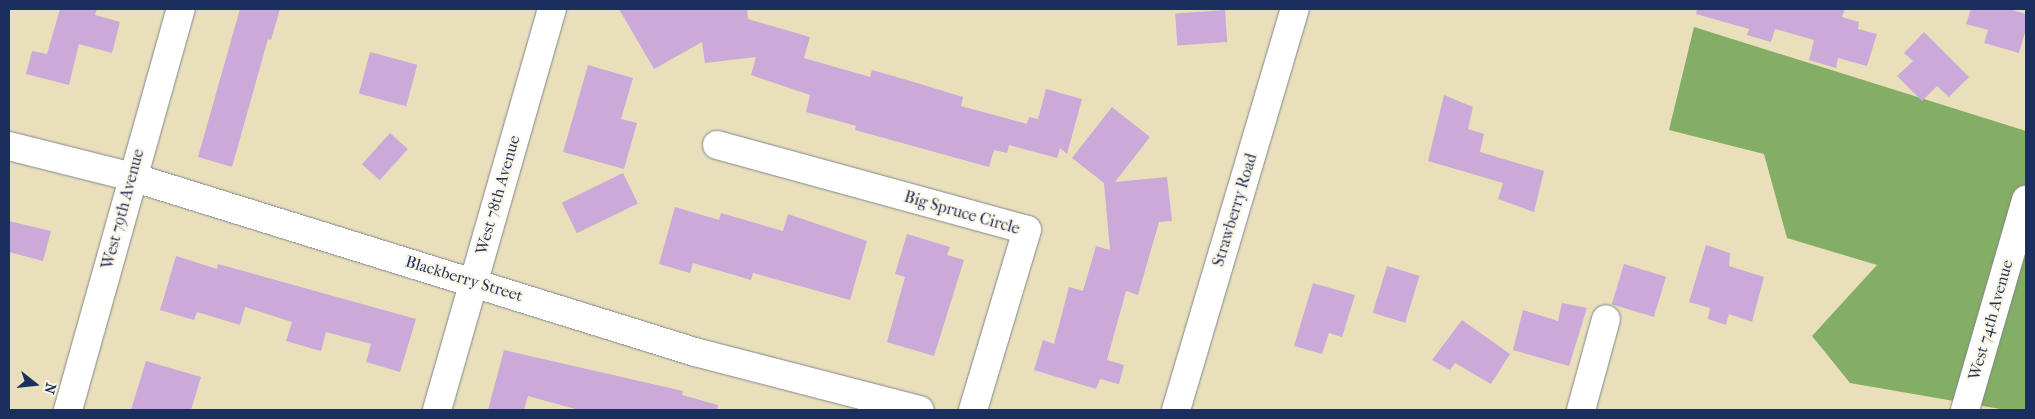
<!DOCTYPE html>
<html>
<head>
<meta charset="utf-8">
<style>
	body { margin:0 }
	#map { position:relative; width:2035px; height:419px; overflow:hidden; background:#e9dfbb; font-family:"IM FELL French Canon",serif }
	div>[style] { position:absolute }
	.forest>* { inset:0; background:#84ad65 }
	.building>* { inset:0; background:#cbaad9; transform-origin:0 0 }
	.roads { filter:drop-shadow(0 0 1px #82878c) drop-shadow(0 0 1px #82878c) }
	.minor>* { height:28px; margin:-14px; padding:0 14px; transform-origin:14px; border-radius:14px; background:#fff }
	.tertiary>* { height:28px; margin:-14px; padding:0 14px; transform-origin:14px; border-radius:14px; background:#fff }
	span { translate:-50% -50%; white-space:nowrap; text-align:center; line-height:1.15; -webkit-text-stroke:4px #fcf5e5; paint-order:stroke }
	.street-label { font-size:16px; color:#1b2f5e }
	.frame { position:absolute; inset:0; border:10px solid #1b2f5e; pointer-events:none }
	.north { position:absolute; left:10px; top:359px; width:50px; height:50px; -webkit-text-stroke:4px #fcf5e5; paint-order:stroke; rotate:106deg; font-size:14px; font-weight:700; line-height:20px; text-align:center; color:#1b2f5e }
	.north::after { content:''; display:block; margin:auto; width:18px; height:22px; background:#1b2f5e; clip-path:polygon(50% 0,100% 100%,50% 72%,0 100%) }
</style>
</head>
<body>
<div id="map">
	<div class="forest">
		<div style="clip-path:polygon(1694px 27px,2026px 131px,2026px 410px,2006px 410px,1850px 383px,1812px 336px,1877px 265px,1787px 238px,1764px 154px,1669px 130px)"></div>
	</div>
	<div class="building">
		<div style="clip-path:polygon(60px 9px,97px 9px,95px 15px,120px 22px,112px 53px,79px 44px,69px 85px,26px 74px,32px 51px,47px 54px)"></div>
		<div style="clip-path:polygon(240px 9px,280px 9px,271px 40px,268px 39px,232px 167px,198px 157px)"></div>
		<div style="clip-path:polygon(619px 9px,747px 9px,748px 19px,810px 37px,804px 58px,870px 77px,872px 70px,907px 80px,963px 97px,961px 106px,1027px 124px,1029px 117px,1038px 119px,1046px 89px,1082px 99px,1067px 154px,1060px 148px,1057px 158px,1009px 145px,1007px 153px,994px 150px,989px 167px,855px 130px,856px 126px,806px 112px,810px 95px,751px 75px,756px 57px,705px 63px,702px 42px,654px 69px)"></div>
		<div style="clip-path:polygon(1697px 9px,1845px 9px,1842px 17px,1859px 22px,1858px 29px,1877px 34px,1867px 66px,1838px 58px,1836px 68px,1809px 60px,1814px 40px,1775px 29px,1771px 42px,1747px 35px,1749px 29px,1696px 14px)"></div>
		<div style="clip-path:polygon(1971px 9px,2009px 9px,2026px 14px,2026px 29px,2019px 53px,1984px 43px,1988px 30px,1966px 24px)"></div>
		<div style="left:1225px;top:10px;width:32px;height:50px;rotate:86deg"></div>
		<div style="clip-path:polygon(1924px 32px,1969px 77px,1949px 97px,1937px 86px,1922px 101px,1897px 76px,1913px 61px,1904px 53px)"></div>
		<div style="left:370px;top:52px;width:49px;height:43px;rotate:15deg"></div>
		<div style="clip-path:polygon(588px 65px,633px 78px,621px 119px,637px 123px,624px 169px,563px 152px)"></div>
		<div style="clip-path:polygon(1444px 95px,1473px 107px,1468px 129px,1484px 134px,1480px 152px,1544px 171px,1534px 212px,1498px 199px,1503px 183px,1428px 161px)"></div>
		<div style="clip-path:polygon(1112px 107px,1150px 137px,1115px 182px,1167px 177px,1172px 221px,1159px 222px,1138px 295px,1126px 291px,1107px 360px,1124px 365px,1119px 384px,1100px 379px,1096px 389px,1034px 370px,1043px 340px,1054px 344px,1069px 287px,1083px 291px,1096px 246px,1110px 250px,1104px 183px,1072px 158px)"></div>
		<div style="left:390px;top:133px;width:24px;height:42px;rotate:42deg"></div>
		<div style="left:623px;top:173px;width:34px;height:68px;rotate:64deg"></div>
		<div style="clip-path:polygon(675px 207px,719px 220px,721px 213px,783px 231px,788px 214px,867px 241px,850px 300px,753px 273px,751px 280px,693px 263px,690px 273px,659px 264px)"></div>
		<div style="clip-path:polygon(9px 221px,51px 231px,43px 261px,9px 252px)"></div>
		<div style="clip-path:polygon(907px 234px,950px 247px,947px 255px,964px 260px,934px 356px,887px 342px,905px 277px,895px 274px)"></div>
		<div style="clip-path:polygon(1706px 245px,1730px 253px,1729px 266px,1764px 277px,1752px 322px,1729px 314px,1726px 325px,1708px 319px,1710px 308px,1689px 302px)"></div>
		<div style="clip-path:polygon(176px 256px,217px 269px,218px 264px,416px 319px,400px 372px,366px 362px,371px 344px,326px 332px,321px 351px,286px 341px,292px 322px,245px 307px,240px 325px,197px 312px,194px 320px,160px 310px)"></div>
		<div style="left:1624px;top:264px;width:44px;height:42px;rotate:17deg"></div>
		<div style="left:1387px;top:266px;width:34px;height:49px;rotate:17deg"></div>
		<div style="clip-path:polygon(1313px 283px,1355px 295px,1342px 337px,1329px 333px,1322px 354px,1294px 346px)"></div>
		<div style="clip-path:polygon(1562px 303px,1587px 308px,1569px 366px,1513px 350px,1523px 310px,1558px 321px)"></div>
		<div style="clip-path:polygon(1462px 320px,1510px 354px,1491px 384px,1455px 363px,1450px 370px,1432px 360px)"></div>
		<div style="clip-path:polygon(504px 350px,683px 391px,682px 395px,718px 405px,717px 410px,579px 410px,528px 396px,524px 410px,488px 410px)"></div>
		<div style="clip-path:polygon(146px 361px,201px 377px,191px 410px,131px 410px)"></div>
	</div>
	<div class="roads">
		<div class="minor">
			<div style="left:717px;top:145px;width:321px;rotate:15.3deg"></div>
			<div style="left:1027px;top:230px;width:188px;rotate:106.7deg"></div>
			<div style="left:9px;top:146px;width:127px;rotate:14.1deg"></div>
			<div style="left:132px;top:177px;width:590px;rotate:17.27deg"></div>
			<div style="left:695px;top:352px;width:232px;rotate:14.5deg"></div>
			<div style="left:68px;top:410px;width:417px;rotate:-74.3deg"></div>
			<div style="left:437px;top:410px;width:417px;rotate:-74deg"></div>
			<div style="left:1581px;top:410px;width:94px;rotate:-74.6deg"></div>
			<div style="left:1965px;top:410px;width:219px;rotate:-73.8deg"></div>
		</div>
		<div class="tertiary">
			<div style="left:1176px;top:410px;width:418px;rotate:-73.5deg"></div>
		</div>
	</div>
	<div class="street-label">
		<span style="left:498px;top:195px;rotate:-74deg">West 78th Avenue</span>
		<span style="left:123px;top:209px;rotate:-75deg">West 79th Avenue</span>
		<span style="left:1235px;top:210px;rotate:-73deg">Strawberry Road</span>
		<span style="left:962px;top:213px;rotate:16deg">Big Spruce Circle</span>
		<span style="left:464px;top:279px;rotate:17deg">Blackberry Street</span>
		<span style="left:1991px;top:320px;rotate:-74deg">West 74th Avenue</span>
	</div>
	<div class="frame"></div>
	<div class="north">N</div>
</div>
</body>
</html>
